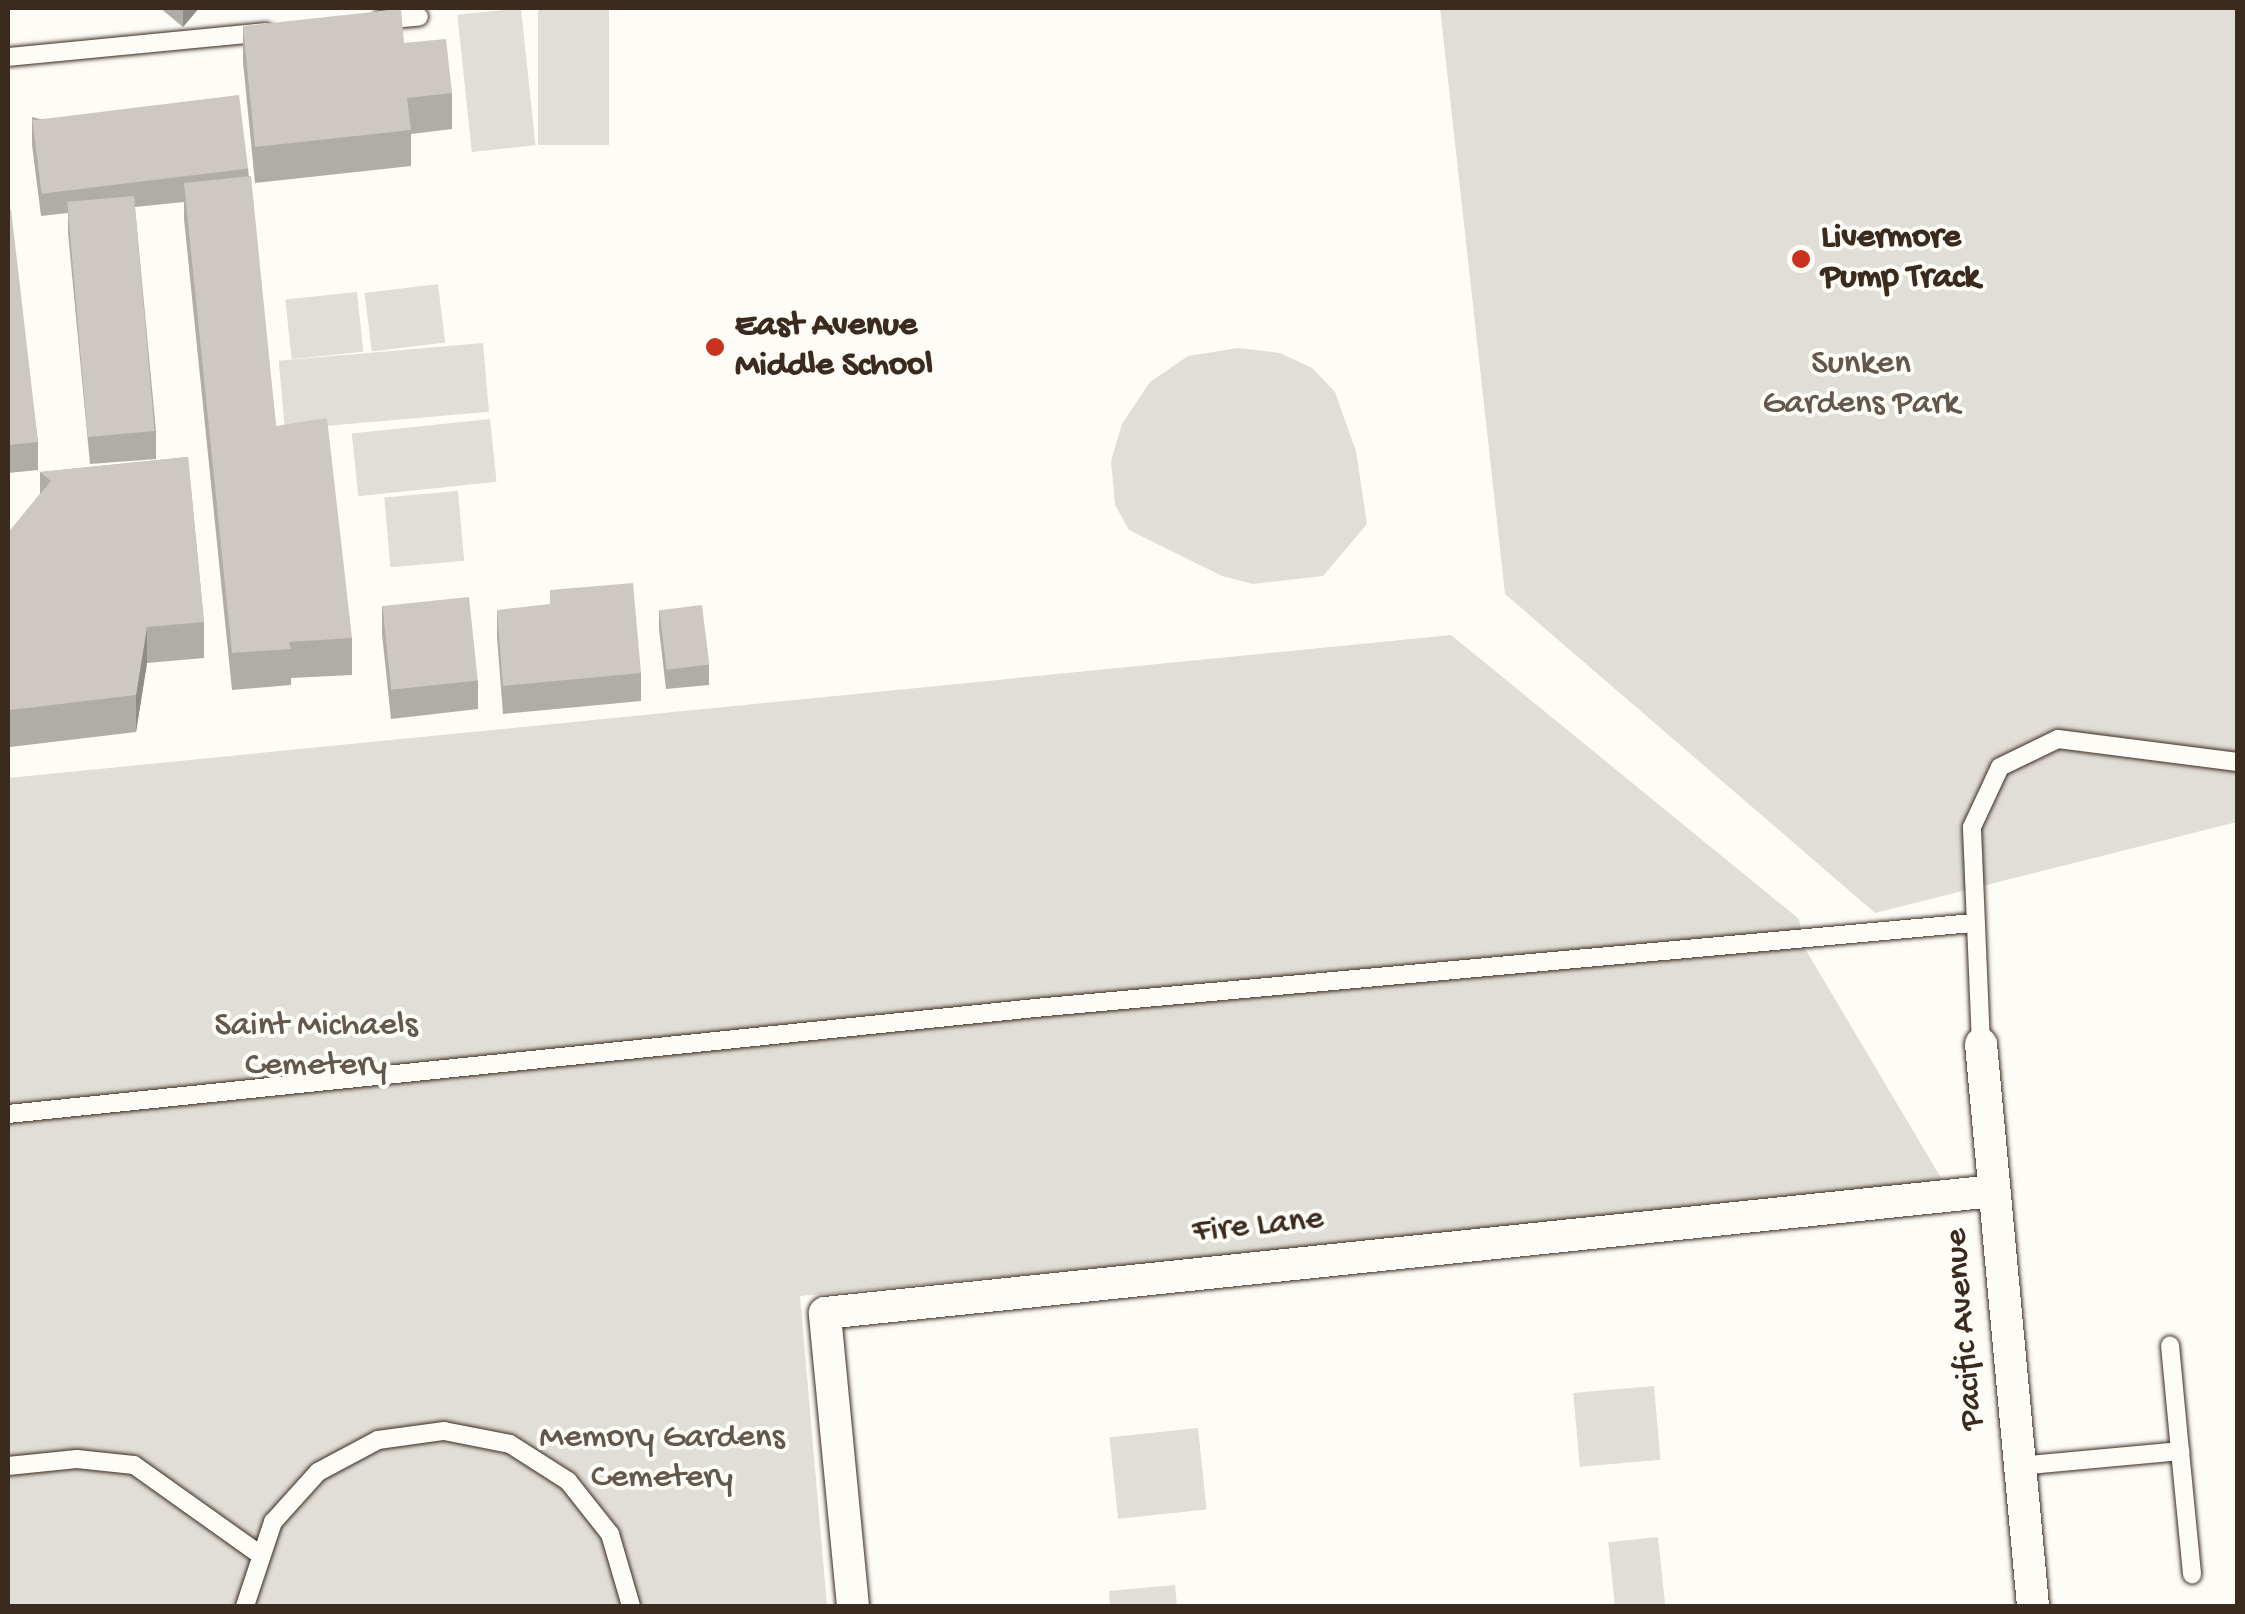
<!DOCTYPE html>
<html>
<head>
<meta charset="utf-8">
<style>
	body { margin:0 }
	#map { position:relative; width:2245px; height:1614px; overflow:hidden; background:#fdfcf7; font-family:"Gochi Hand",sans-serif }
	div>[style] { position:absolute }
	.green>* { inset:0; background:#e1ded7; transform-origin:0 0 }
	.roads { filter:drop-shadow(0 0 2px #3b2a1e) drop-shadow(0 0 2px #3b2a1e) }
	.service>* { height:18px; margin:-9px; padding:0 9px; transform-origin:9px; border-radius:9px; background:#fdfcf7 }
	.minor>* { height:32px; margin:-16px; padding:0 16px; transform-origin:16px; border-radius:16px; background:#fdfcf7 }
	.wall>* { inset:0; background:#b0aca7 }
	.shaded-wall>* { inset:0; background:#908c88 }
	.building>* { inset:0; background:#cdc8c2; transform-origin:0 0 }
	.dots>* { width:28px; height:28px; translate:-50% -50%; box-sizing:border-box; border:5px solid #fdfcf7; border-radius:50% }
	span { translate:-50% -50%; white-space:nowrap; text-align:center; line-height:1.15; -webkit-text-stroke:8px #fdfcf7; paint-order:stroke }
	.poi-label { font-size:35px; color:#3b2a1e; font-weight:700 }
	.left { translate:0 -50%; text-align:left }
	.park-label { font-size:35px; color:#64574c }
	.street-label { font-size:35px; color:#3b2a1e }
	.frame { position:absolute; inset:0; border:10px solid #3b2a1e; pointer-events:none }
</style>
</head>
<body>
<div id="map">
	<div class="green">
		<div style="left:521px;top:8px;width:138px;height:64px;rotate:84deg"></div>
		<div style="left:538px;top:8px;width:71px;height:137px"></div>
		<div style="clip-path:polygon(1440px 8px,2237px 8px,2237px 822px,1875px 913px,1505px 594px)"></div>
		<div style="left:438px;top:284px;width:59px;height:74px;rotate:83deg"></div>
		<div style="left:357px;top:292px;width:60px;height:72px;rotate:84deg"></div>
		<div style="left:483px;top:343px;width:69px;height:205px;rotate:85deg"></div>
		<div style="clip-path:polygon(1238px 348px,1280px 353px,1312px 368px,1335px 392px,1356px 451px,1367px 524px,1323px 576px,1253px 584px,1222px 576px,1129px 530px,1115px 505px,1111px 461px,1122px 424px,1150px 382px,1188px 356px)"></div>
		<div style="left:490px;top:419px;width:63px;height:139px;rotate:84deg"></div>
		<div style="left:458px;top:491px;width:70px;height:74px;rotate:85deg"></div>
		<div style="clip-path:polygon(1451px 635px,1799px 919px,1804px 947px,1947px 1188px,800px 1296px,827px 1606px,8px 1606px,8px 778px)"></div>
		<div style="left:1654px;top:1386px;width:74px;height:81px;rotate:85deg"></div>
		<div style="left:1198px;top:1428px;width:82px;height:89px;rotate:84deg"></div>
		<div style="left:1658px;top:1537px;width:69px;height:50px;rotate:84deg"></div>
		<div style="clip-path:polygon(1175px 1585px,1177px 1606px,1110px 1606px,1109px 1591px)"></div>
	</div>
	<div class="roads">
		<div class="service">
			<div style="left:381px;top:20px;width:38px;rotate:-5deg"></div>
			<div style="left:8px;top:57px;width:259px;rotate:-5.5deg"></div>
			<div style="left:1981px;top:1044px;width:217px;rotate:-92.4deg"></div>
			<div style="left:1972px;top:827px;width:66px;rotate:-65deg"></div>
			<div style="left:2000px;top:767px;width:64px;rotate:-25.8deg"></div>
			<div style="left:2058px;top:739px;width:181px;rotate:7.3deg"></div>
			<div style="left:8px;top:1114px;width:1032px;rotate:-5.89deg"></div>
			<div style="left:1035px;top:1008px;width:942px;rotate:-5.18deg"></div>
			<div style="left:2180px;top:1451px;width:124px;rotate:84.4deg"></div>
			<div style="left:8px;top:1466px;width:69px;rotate:-5.8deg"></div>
			<div style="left:77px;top:1459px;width:57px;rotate:6deg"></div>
			<div style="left:134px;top:1465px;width:152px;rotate:35.4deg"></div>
			<div style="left:2019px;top:1466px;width:162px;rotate:-5.3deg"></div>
			<div style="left:2180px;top:1451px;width:106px;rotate:-95.4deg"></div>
			<div style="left:245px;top:1606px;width:89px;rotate:-71.6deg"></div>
			<div style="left:273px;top:1522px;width:67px;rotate:-48deg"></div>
			<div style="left:318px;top:1472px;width:68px;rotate:-28.1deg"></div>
			<div style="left:378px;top:1440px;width:67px;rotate:-7.8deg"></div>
			<div style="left:444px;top:1431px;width:67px;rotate:11.1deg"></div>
			<div style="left:510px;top:1444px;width:69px;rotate:32.5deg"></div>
			<div style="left:568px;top:1481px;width:68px;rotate:51.6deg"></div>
			<div style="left:610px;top:1534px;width:75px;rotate:73.7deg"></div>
		</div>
		<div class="minor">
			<div style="left:1981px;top:1044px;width:564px;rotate:84.71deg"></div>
			<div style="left:853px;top:1606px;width:294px;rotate:-95.5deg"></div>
			<div style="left:825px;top:1313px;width:1174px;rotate:-5.96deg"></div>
		</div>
	</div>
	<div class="wall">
		<div style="clip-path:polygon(160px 8px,199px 8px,183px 27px)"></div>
		<div style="clip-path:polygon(243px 26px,404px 43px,452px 93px,452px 129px,411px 134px,411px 166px,255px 183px,243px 62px)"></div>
		<div style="clip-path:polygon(32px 117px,248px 168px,276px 426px,352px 638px,352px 675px,291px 678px,291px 685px,232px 690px,184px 219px,184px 202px,135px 207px,156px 431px,156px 459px,90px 464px,68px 233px,68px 213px,41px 216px,32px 145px)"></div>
		<div style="clip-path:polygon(8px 210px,38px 442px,38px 470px,8px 473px)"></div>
		<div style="clip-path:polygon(188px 457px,204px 622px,204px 658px,147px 663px,136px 732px,10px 747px,8px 738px,8px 533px,40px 494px,40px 472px)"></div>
		<div style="clip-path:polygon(382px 606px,478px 681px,478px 709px,391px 719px,382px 634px)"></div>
		<div style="clip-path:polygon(497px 610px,641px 673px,641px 701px,503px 714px,497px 638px)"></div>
		<div style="clip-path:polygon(659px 610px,709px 665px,709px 685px,666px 689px,659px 629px)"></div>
	</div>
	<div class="shaded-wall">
		<div style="clip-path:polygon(183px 8px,199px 8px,183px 27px)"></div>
		<div style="clip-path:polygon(147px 627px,147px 663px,136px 732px,136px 695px)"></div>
	</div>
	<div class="building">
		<div style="clip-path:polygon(401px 9px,404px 43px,446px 39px,452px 93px,407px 98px,411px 130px,255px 147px,243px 26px)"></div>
		<div style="left:239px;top:95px;width:74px;height:208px;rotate:83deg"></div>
		<div style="clip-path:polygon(251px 176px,276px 426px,327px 418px,352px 638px,289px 642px,291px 649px,232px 653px,184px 183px)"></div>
		<div style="left:134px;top:196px;width:236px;height:67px;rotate:85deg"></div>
		<div style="clip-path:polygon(11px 209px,38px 442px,8px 445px,8px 210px)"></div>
		<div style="clip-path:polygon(188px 457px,204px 622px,147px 627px,136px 695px,10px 710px,8px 702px,8px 533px,51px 481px,40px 472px)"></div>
		<div style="clip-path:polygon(633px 583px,641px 673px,503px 686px,497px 610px,550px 604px,550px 590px)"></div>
		<div style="left:469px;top:597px;width:84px;height:87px;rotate:84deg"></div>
		<div style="left:702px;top:605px;width:60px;height:43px;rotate:83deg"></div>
	</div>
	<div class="dots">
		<div style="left:1801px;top:259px;background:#c8321e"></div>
		<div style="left:715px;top:347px;background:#c8321e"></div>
	</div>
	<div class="poi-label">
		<span class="left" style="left:1821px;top:259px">Livermore<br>Pump Track</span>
		<span class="left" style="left:735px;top:347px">East Avenue<br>Middle School</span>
	</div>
	<div class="park-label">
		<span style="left:1861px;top:385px">Sunken<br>Gardens Park</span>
		<span style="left:316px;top:1047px">Saint Michaels<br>Cemetery</span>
		<span style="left:662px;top:1459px">Memory Gardens<br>Cemetery</span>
	</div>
	<div class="street-label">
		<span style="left:1258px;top:1227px;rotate:-6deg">Fire Lane</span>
		<span style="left:1966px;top:1329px;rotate:-95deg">Pacific Avenue</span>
	</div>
	<div class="frame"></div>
</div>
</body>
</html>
